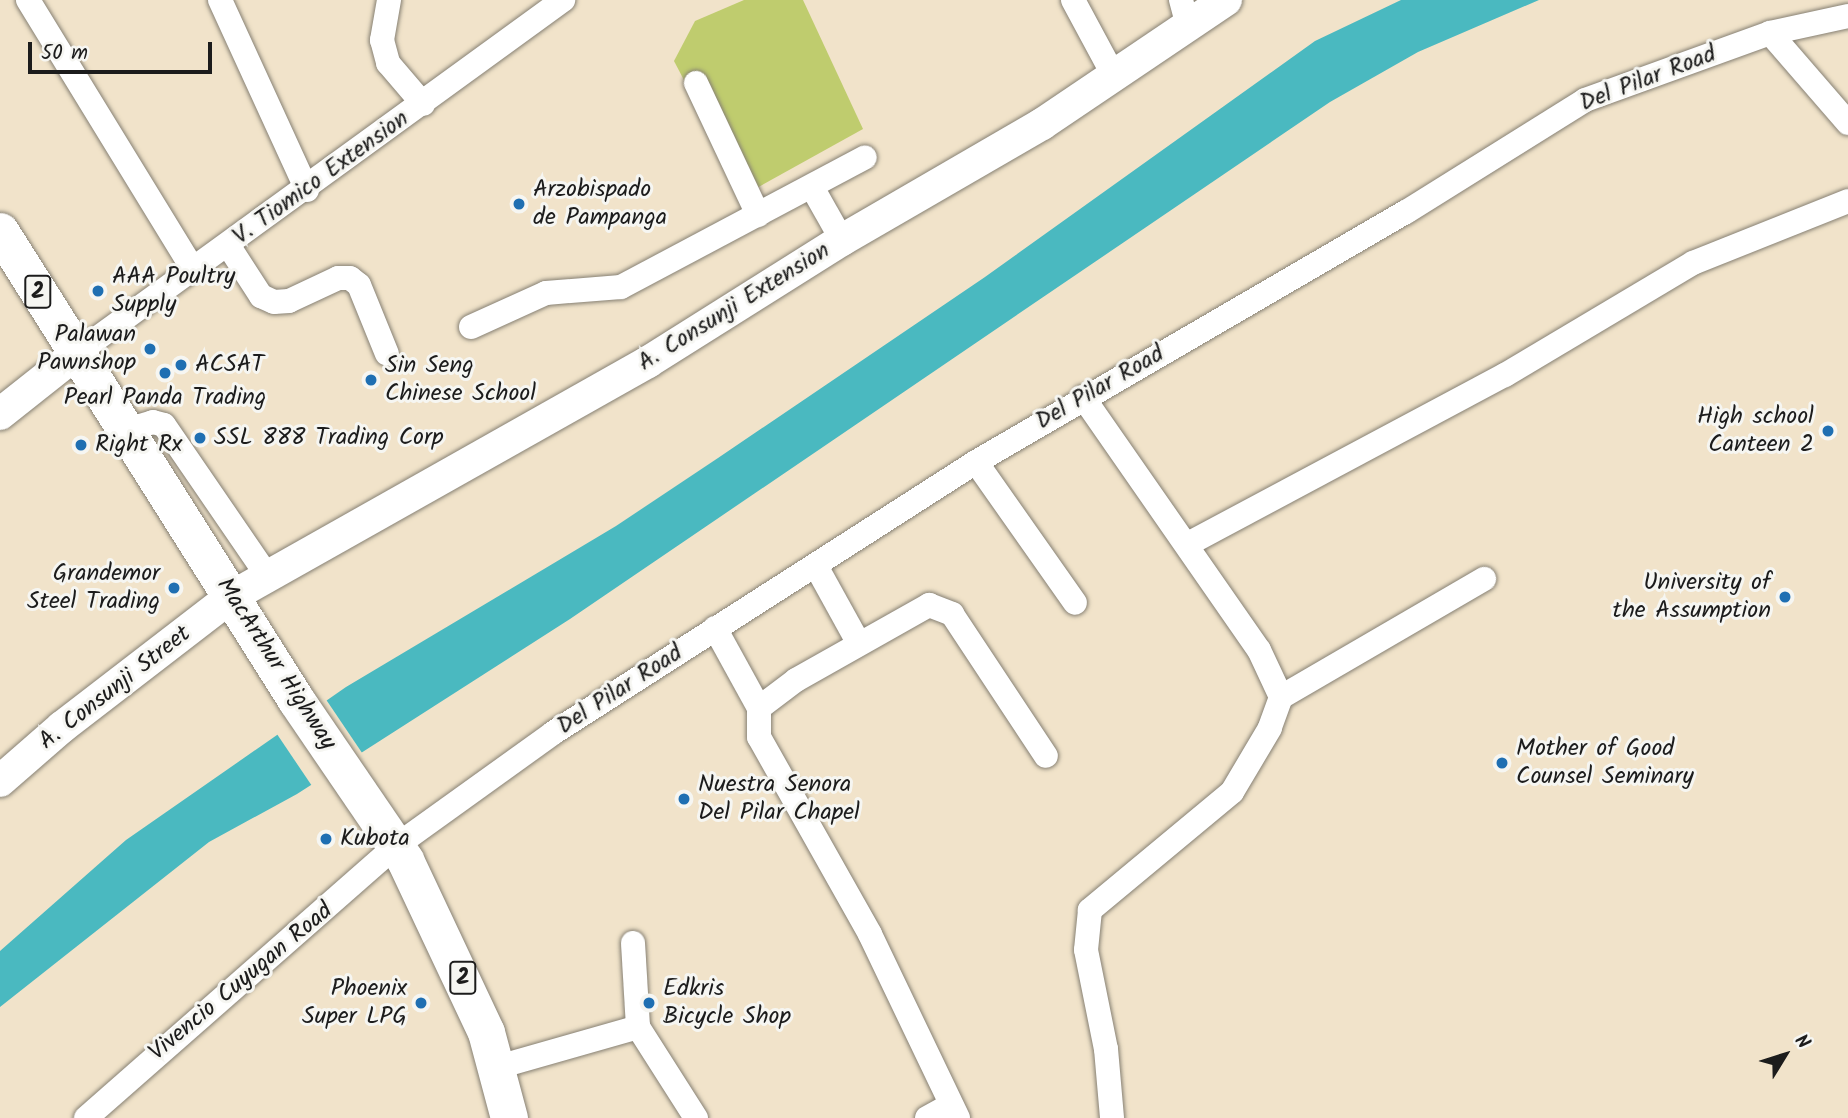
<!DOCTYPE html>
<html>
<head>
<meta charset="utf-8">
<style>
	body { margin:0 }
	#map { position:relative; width:1848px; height:1118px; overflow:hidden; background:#f1e3ca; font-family:Kalam,sans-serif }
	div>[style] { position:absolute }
	.green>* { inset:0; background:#bfcc6e }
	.water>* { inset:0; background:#4ab9c0 }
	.pier>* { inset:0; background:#f1e3ca; transform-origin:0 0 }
	.roads { filter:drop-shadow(0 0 2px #868073) drop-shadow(0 0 2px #868073) }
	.minor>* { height:24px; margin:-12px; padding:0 12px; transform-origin:12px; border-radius:12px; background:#fff }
	.major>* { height:32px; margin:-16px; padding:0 16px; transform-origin:16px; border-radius:16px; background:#fff }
	.highway>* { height:37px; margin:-18.5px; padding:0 18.5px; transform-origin:18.5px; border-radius:18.5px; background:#fff }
	.dots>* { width:19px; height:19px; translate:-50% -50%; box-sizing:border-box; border:4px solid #f6f6f2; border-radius:50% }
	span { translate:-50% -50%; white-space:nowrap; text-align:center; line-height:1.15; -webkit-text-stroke:6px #f6f6f2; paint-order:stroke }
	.shield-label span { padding:2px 5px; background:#f6f6f2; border:2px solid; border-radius:5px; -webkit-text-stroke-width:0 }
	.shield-label { font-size:23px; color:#1c1c1c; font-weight:700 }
	.street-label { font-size:24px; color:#1c1c1c }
	.poi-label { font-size:24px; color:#1c1c1c }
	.left { translate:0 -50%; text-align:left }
	.right { translate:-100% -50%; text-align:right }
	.north { position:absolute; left:1750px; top:1020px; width:70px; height:70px; -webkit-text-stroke:5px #f6f6f2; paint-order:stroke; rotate:52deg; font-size:19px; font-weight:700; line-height:28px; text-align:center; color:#1c1c1c }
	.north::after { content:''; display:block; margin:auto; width:24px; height:32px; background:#1c1c1c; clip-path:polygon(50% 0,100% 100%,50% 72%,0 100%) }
	.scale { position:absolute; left:28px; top:42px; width:184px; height:32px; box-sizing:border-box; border:4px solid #1c1c1c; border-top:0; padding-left:9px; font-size:21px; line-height:24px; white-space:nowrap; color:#1c1c1c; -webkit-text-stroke:5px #f6f6f2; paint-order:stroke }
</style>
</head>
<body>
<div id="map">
	<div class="green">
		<div style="clip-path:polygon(744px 0,803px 0,863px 129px,744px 195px,674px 61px,695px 21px)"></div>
	</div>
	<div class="water">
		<div style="clip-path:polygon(1401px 0,1539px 0,1418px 52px,1330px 102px,570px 619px,297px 794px,209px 842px,0 1007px,0 951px,126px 840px,346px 687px,616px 526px,718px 458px,985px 277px,1315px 41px)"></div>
	</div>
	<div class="pier">
		<div style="left:325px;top:698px;width:70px;height:60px;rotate:56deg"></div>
	</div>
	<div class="roads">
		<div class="minor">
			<div style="left:28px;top:0;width:314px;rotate:58.5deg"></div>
			<div style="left:220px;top:0;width:209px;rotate:65.4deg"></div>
			<div style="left:389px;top:0;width:41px;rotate:99.9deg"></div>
			<div style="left:382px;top:40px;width:24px;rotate:75deg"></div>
			<div style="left:388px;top:63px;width:54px;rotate:49.5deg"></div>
			<div style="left:1073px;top:0;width:86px;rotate:61.7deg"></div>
			<div style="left:1181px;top:0;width:28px;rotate:75deg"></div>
			<div style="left:1770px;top:33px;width:119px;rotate:49.1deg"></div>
			<div style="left:696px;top:83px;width:146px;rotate:64.8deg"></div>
			<div style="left:812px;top:187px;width:61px;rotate:60.5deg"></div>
			<div style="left:228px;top:245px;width:61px;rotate:57.1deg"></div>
			<div style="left:261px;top:296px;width:14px;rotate:25deg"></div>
			<div style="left:274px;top:302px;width:15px;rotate:-4deg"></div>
			<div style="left:289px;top:301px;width:54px;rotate:-25.1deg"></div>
			<div style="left:338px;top:278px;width:12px"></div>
			<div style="left:350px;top:278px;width:11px;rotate:38deg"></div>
			<div style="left:359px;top:285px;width:74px;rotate:67.9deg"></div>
			<div style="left:471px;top:327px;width:82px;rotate:-24.4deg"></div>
			<div style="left:546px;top:293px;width:75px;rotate:-4.6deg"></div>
			<div style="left:621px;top:287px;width:276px;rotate:-28deg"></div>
			<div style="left:77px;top:353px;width:601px;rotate:-35.99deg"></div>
			<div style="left:1083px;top:397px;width:308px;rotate:55.2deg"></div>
			<div style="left:1259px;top:650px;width:52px;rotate:64.9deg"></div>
			<div style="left:1281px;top:697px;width:33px;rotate:110deg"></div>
			<div style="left:1270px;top:728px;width:74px;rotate:120.7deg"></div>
			<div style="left:1232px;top:792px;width:185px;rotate:140.3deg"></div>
			<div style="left:1090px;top:910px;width:40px;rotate:95.7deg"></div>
			<div style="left:1086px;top:950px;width:101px;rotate:78.6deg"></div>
			<div style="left:1106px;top:1049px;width:69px;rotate:85deg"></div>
			<div style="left:127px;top:430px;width:27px;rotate:-17deg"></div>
			<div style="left:153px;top:422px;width:11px;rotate:15deg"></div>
			<div style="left:164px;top:425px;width:184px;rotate:55.6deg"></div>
			<div style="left:976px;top:462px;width:172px;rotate:54.9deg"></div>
			<div style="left:1188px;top:544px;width:359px;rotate:-28.1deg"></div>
			<div style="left:1505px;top:375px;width:219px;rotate:-30.8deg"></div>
			<div style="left:1693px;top:263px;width:167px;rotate:-21.8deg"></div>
			<div style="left:816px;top:566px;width:87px;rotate:61.1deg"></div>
			<div style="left:715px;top:628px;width:91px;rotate:61.2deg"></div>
			<div style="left:1281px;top:697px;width:235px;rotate:-30.2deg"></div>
			<div style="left:633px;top:943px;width:84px;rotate:86.6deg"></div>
			<div style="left:498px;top:1067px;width:146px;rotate:-15.9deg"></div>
			<div style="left:638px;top:1027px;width:108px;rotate:57.5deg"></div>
			<div style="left:86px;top:1118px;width:412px;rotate:-41.3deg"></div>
			<div style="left:396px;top:846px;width:193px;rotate:-35.7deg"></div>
			<div style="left:553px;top:733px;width:502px;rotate:-32.65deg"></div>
			<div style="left:976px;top:462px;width:497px;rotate:-30.2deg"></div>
			<div style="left:1406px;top:212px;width:211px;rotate:-32deg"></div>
			<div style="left:1585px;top:100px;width:197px;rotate:-19.9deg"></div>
			<div style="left:1770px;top:33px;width:80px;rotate:-12.3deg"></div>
			<div style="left:927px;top:1118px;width:25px;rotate:-29deg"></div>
			<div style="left:958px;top:1118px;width:204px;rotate:-115.6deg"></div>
			<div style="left:870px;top:934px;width:226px;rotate:-119.4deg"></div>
			<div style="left:759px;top:737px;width:29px;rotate:-90deg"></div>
			<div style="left:759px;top:708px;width:46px;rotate:-37.1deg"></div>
			<div style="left:796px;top:680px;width:153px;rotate:-29.4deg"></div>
			<div style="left:929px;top:605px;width:25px;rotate:21deg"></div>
			<div style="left:952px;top:614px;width:170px;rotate:56.5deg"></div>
		</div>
		<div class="major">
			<div style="left:0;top:414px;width:98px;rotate:-38.4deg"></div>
			<div style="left:0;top:781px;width:82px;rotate:-41.1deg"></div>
			<div style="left:62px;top:727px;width:213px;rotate:-37.6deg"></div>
			<div style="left:231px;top:597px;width:479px;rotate:-29.4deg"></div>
			<div style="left:648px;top:362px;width:229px;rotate:-32.2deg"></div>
			<div style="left:842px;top:240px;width:231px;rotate:-30.1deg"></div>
			<div style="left:1042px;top:124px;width:222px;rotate:-34deg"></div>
		</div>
		<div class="highway">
			<div style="left:0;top:231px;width:555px;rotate:57.74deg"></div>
			<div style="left:296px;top:700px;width:194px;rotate:55.7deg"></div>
			<div style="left:405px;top:860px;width:190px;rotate:64.8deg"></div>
			<div style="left:486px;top:1032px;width:89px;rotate:75deg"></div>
		</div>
	</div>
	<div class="dots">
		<div style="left:519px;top:204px;background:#1f6fb2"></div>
		<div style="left:98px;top:291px;background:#1f6fb2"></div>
		<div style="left:150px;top:349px;background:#1f6fb2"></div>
		<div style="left:181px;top:365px;background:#1f6fb2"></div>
		<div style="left:165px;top:373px;background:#1f6fb2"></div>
		<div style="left:371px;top:380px;background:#1f6fb2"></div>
		<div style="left:1828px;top:431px;background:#1f6fb2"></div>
		<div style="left:200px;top:438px;background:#1f6fb2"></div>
		<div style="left:81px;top:445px;background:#1f6fb2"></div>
		<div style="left:174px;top:588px;background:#1f6fb2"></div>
		<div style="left:1785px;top:597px;background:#1f6fb2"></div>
		<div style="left:1502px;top:763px;background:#1f6fb2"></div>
		<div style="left:684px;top:799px;background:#1f6fb2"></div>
		<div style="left:326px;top:839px;background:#1f6fb2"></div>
		<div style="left:421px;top:1003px;background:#1f6fb2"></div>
		<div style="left:649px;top:1003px;background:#1f6fb2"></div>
	</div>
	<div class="shield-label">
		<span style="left:38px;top:292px">2</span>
		<span style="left:463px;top:978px">2</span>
	</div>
	<div class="street-label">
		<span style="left:1648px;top:79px;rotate:-21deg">Del Pilar Road</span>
		<span style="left:321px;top:178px;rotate:-36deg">V. Tiomico Extension</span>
		<span style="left:734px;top:307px;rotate:-32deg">A. Consunji Extension</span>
		<span style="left:1100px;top:388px;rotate:-30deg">Del Pilar Road</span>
		<span style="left:276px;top:664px;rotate:57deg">MacArthur Highway</span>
		<span style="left:115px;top:688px;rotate:-38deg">A. Consunji Street</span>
		<span style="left:620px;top:690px;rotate:-33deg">Del Pilar Road</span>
		<span style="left:241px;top:982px;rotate:-40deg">Vivencio Cuyugan Road</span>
	</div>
	<div class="poi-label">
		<span class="left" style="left:533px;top:204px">Arzobispado<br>de Pampanga</span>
		<span class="left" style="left:112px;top:291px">AAA Poultry<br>Supply</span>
		<span class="right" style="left:136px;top:349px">Palawan<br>Pawnshop</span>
		<span class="left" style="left:195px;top:365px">ACSAT</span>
		<span class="left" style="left:385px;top:380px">Sin Seng<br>Chinese School</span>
		<span style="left:165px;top:398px">Pearl Panda Trading</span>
		<span class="right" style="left:1814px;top:431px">High school<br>Canteen 2</span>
		<span class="left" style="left:214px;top:438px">SSL 888 Trading Corp</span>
		<span class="left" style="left:95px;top:445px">Right Rx</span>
		<span class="right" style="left:160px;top:588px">Grandemor<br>Steel Trading</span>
		<span class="right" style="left:1771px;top:597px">University of<br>the Assumption</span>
		<span class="left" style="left:1516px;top:763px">Mother of Good<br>Counsel Seminary</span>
		<span class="left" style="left:698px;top:799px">Nuestra Senora<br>Del Pilar Chapel</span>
		<span class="left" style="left:340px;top:839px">Kubota</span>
		<span class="right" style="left:407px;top:1003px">Phoenix<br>Super LPG</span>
		<span class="left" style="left:663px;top:1003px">Edkris<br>Bicycle Shop</span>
	</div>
	<div class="north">N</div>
	<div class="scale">50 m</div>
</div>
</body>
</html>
